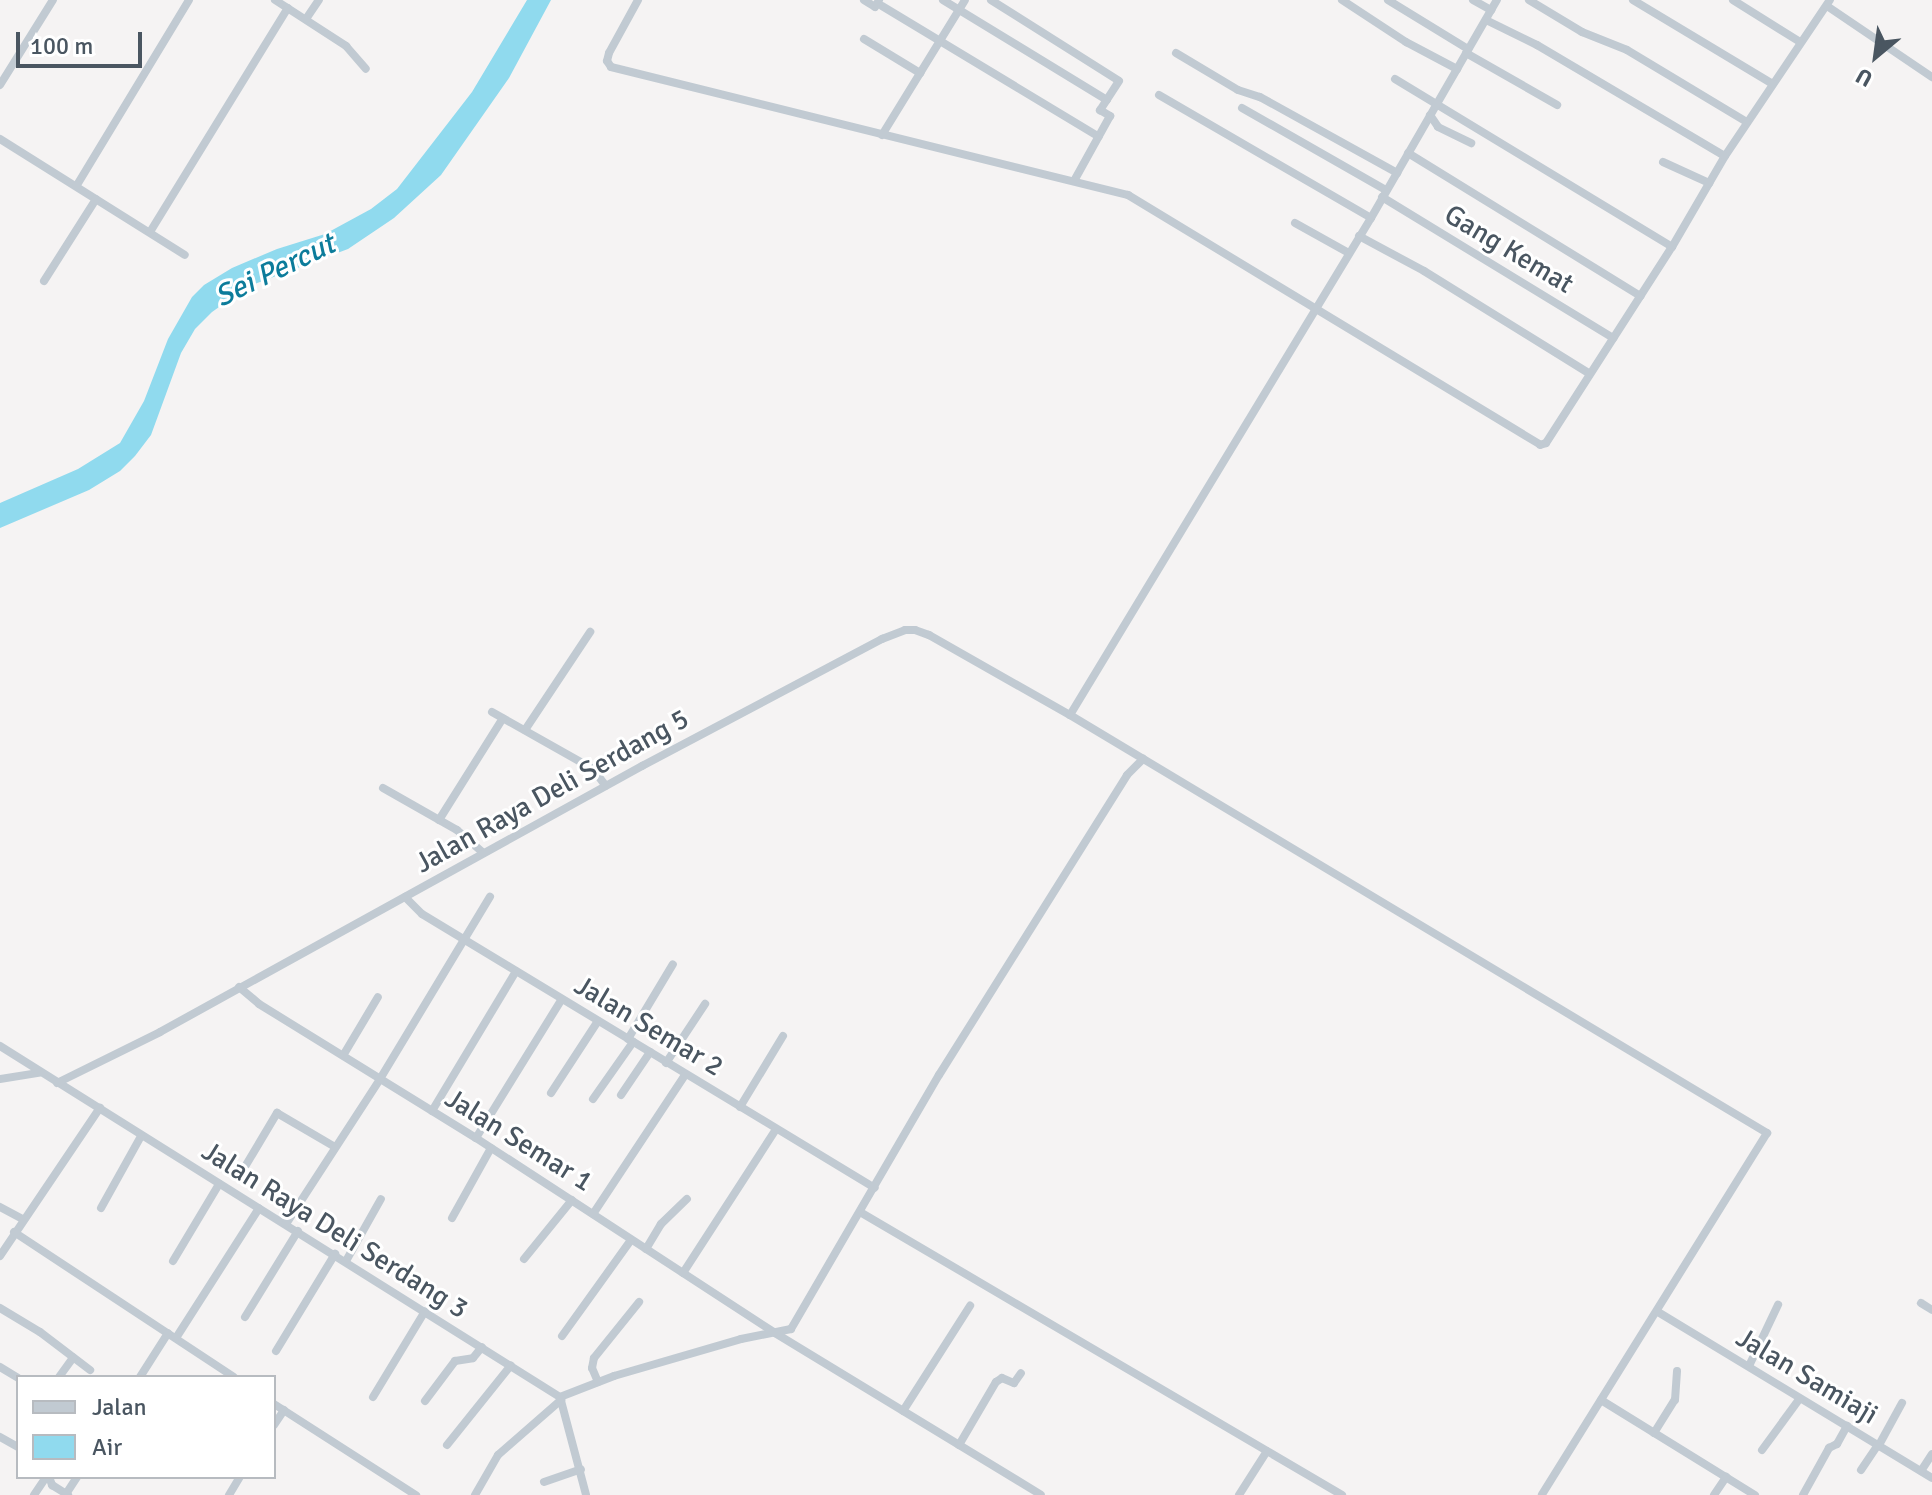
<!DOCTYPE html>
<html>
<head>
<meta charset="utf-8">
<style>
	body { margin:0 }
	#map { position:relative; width:1932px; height:1495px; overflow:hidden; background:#f5f3f3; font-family:Signika,sans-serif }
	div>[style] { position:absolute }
	.water>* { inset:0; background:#90daee }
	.minor>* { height:8px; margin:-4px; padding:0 4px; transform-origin:4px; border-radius:4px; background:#c1cad2 }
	span { translate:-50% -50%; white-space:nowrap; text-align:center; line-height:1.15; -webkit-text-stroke:6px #fff; paint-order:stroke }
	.street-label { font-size:28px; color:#4a5661 }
	.water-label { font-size:30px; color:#0c7c9b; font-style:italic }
	.legend { position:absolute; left:16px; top:1375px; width:260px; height:104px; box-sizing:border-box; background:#fff; border:2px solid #b7bbc0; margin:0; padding:10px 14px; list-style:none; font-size:24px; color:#4a5661 }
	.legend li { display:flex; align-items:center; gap:16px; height:40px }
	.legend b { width:40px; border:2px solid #b7bbc0 }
	.north { position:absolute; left:1836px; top:16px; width:80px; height:80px; -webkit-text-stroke:6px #fff; paint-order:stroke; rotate:209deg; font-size:22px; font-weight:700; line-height:32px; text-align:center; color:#4a5661 }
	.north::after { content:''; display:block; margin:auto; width:28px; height:36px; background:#4a5661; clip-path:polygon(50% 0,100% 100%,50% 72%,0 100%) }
	.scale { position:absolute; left:16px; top:32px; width:126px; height:36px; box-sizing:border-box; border:4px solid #4a5661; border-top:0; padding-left:10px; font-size:24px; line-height:28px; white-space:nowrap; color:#4a5661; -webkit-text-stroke:6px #fff; paint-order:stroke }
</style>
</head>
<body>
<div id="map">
	<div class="water">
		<div style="clip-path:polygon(527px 0,551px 0,509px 78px,441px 175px,394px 218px,348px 249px,249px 286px,212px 312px,195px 329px,181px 353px,151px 435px,135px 456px,120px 471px,89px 490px,0 528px,0 503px,78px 469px,120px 443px,144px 401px,168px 339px,192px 297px,204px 285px,232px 268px,277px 249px,325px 234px,371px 209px,397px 189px,472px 92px)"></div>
	</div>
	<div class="minor">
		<div style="left:275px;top:0;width:85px;rotate:32.9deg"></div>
		<div style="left:346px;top:46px;width:30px;rotate:49deg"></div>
		<div style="left:638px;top:0;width:60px;rotate:118.7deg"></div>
		<div style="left:609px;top:53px;width:8px;rotate:104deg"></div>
		<div style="left:607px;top:61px;width:7px;rotate:56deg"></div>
		<div style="left:611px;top:67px;width:533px;rotate:13.91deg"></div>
		<div style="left:1128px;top:195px;width:482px;rotate:31.2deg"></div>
		<div style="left:1540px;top:445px;width:6px;rotate:-18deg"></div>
		<div style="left:1546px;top:443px;width:233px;rotate:-57.3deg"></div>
		<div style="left:1672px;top:247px;width:105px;rotate:-59.8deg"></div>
		<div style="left:1725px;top:156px;width:188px;rotate:-56.1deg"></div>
		<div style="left:864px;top:0;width:13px;rotate:32deg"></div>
		<div style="left:875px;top:7px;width:8px;rotate:-60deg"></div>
		<div style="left:943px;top:0;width:192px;rotate:31.4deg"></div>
		<div style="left:991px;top:0;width:151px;rotate:32.3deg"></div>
		<div style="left:1119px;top:81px;width:35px;rotate:123deg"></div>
		<div style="left:1100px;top:110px;width:12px;rotate:31deg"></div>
		<div style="left:1110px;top:116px;width:74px;rotate:119deg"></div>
		<div style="left:1342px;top:0;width:77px;rotate:33.3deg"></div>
		<div style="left:1406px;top:42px;width:58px;rotate:27.9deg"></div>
		<div style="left:1388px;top:0;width:94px;rotate:31.5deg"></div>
		<div style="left:1473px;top:0;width:21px;rotate:29deg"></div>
		<div style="left:1529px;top:0;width:62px;rotate:31.1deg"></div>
		<div style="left:1582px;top:32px;width:48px;rotate:21.8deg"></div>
		<div style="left:1627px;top:50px;width:140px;rotate:31deg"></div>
		<div style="left:1633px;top:0;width:163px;rotate:31deg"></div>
		<div style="left:1733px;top:0;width:79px;rotate:32.1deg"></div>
		<div style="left:882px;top:6px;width:253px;rotate:31.1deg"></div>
		<div style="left:1827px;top:6px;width:127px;rotate:34.1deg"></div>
		<div style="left:306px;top:19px;width:23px;rotate:-56deg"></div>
		<div style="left:1486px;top:20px;width:57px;rotate:26.1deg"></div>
		<div style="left:1537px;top:45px;width:218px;rotate:30.6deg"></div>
		<div style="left:864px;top:39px;width:66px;rotate:31.3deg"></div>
		<div style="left:1176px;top:53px;width:72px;rotate:30.8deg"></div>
		<div style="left:1238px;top:90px;width:23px;rotate:18deg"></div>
		<div style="left:1260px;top:97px;width:157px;rotate:29deg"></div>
		<div style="left:1466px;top:53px;width:105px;rotate:29.7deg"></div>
		<div style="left:1395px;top:79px;width:324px;rotate:31.2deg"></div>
		<div style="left:0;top:85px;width:100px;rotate:-58.1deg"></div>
		<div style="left:1159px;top:95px;width:245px;rotate:30.1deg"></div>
		<div style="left:1242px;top:108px;width:166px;rotate:29.7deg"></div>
		<div style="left:1430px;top:115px;width:14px;rotate:56deg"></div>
		<div style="left:1438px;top:127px;width:37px;rotate:26deg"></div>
		<div style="left:882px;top:135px;width:158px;rotate:-58.4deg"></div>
		<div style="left:0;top:139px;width:218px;rotate:32.1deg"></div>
		<div style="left:1408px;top:153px;width:273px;rotate:31.6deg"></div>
		<div style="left:1663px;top:162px;width:51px;rotate:24.5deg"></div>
		<div style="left:77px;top:185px;width:216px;rotate:-58.8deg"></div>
		<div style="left:1382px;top:197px;width:271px;rotate:31.4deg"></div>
		<div style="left:1295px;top:223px;width:62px;rotate:29.1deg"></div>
		<div style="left:150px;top:232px;width:263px;rotate:-58.4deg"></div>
		<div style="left:1359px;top:236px;width:74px;rotate:28.3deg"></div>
		<div style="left:1424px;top:271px;width:195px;rotate:31.8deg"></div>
		<div style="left:44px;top:281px;width:97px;rotate:-57.6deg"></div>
		<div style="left:492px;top:712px;width:116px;rotate:29.4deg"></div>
		<div style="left:593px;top:769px;width:21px;rotate:53deg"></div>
		<div style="left:1070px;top:715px;width:581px;rotate:-58.8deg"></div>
		<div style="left:1371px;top:218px;width:252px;rotate:-60deg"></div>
		<div style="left:525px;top:730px;width:118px;rotate:-56.4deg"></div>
		<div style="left:383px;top:788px;width:85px;rotate:29.6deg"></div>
		<div style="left:457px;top:830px;width:35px;rotate:41deg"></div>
		<div style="left:439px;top:820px;width:120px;rotate:-57.9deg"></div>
		<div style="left:405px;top:897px;width:24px;rotate:45deg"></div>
		<div style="left:422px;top:914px;width:529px;rotate:31.17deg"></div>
		<div style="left:239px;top:987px;width:26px;rotate:40deg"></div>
		<div style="left:259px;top:1004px;width:255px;rotate:31.7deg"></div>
		<div style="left:476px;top:1138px;width:357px;rotate:33.1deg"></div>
		<div style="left:775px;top:1333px;width:311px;rotate:31.3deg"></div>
		<div style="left:628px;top:1039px;width:87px;rotate:-59deg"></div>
		<div style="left:0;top:1046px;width:661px;rotate:32.08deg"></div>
		<div style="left:560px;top:1397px;width:101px;rotate:75.1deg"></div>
		<div style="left:344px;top:1054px;width:66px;rotate:-59.2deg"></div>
		<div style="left:666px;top:1063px;width:71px;rotate:-56.5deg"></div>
		<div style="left:0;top:1079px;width:39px;rotate:-9deg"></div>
		<div style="left:57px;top:1083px;width:115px;rotate:-26.3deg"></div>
		<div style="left:160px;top:1032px;width:551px;rotate:-28.89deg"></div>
		<div style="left:642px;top:766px;width:272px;rotate:-27.9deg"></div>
		<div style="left:882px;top:639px;width:25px;rotate:-21deg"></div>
		<div style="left:905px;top:630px;width:10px"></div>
		<div style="left:915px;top:630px;width:15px;rotate:20deg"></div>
		<div style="left:929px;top:635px;width:162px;rotate:29.6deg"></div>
		<div style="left:1070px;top:715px;width:813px;rotate:30.95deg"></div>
		<div style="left:1767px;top:1133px;width:426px;rotate:121.9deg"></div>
		<div style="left:551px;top:1093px;width:86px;rotate:-56.9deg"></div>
		<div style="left:621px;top:1095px;width:52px;rotate:-56deg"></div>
		<div style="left:593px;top:1099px;width:70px;rotate:-54.9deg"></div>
		<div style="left:740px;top:1107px;width:83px;rotate:-58.8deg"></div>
		<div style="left:432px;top:1111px;width:163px;rotate:-59deg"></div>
		<div style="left:476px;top:1138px;width:163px;rotate:-58.3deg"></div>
		<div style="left:246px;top:1165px;width:61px;rotate:-59.2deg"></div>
		<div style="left:277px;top:1113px;width:67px;rotate:30.4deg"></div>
		<div style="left:0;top:1207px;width:26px;rotate:28deg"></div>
		<div style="left:101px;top:1208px;width:82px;rotate:-60.9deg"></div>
		<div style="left:860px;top:1212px;width:559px;rotate:30.42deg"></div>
		<div style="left:593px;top:1214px;width:167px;rotate:-56.5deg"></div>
		<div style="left:452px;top:1218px;width:80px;rotate:-60.9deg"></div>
		<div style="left:286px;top:1224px;width:173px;rotate:-57deg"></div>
		<div style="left:380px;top:1079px;width:213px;rotate:-58.9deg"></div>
		<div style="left:14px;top:1232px;width:263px;rotate:33.4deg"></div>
		<div style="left:646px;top:1249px;width:29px;rotate:-59deg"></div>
		<div style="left:661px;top:1224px;width:36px;rotate:-44deg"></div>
		<div style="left:0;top:1256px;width:179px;rotate:-56deg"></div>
		<div style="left:524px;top:1259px;width:76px;rotate:-50.9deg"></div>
		<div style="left:173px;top:1261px;width:90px;rotate:-59.1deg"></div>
		<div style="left:346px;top:1261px;width:71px;rotate:-60.6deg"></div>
		<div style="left:683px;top:1273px;width:171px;rotate:-57.1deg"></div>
		<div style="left:1921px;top:1303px;width:13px;rotate:32deg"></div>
		<div style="left:0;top:1308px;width:47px;rotate:31deg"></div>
		<div style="left:40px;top:1332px;width:63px;rotate:37.2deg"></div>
		<div style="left:1658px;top:1312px;width:320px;rotate:31.2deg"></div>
		<div style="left:245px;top:1317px;width:101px;rotate:-58.4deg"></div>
		<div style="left:562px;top:1336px;width:118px;rotate:-54.3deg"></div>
		<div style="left:176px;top:1338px;width:154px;rotate:-57.4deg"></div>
		<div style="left:276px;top:1351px;width:114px;rotate:-58.7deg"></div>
		<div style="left:1749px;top:1366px;width:68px;rotate:-64.6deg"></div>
		<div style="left:0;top:1367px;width:21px;rotate:31deg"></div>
		<div style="left:59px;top:1377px;width:24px;rotate:-54deg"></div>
		<div style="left:140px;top:1377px;width:52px;rotate:-57.5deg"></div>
		<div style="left:598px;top:1382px;width:15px;rotate:-113deg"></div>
		<div style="left:592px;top:1368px;width:10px;rotate:-79deg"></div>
		<div style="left:594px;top:1358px;width:72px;rotate:-51.2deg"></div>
		<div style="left:373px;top:1397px;width:100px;rotate:-58.8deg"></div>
		<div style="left:560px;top:1397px;width:58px;rotate:-21.3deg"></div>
		<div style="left:614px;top:1376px;width:132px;rotate:-16.2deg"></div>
		<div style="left:741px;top:1339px;width:51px;rotate:-11.3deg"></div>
		<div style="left:791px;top:1329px;width:294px;rotate:-59.8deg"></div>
		<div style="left:939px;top:1075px;width:354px;rotate:-57.9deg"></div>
		<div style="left:1127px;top:775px;width:23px;rotate:-45deg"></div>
		<div style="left:1601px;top:1400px;width:181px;rotate:31.7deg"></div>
		<div style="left:425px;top:1401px;width:50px;rotate:-53.1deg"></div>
		<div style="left:455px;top:1361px;width:18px;rotate:-9deg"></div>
		<div style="left:473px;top:1358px;width:14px;rotate:-51deg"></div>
		<div style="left:274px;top:1404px;width:169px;rotate:32.7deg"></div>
		<div style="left:903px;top:1411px;width:125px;rotate:-57.5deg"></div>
		<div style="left:274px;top:1425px;width:18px;rotate:-56deg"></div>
		<div style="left:1654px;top:1433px;width:39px;rotate:-58deg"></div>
		<div style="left:1675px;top:1400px;width:29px;rotate:-86deg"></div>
		<div style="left:0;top:1437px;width:21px;rotate:29deg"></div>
		<div style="left:447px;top:1445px;width:102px;rotate:-51.3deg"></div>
		<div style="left:959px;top:1445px;width:73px;rotate:-59.6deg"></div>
		<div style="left:996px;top:1382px;width:7px;rotate:-34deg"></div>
		<div style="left:1002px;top:1378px;width:13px;rotate:23deg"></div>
		<div style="left:1014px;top:1383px;width:12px;rotate:-55deg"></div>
		<div style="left:1879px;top:1445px;width:48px;rotate:-61.3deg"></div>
		<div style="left:1762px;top:1450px;width:64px;rotate:-53.8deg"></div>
		<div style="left:1861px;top:1470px;width:30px;rotate:-56deg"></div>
		<div style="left:1921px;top:1471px;width:20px;rotate:-57deg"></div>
		<div style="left:49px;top:1477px;width:9px;rotate:69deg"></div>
		<div style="left:52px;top:1485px;width:19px;rotate:32deg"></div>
		<div style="left:544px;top:1482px;width:39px;rotate:-19deg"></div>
		<div style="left:66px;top:1494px;width:20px;rotate:-57deg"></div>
		<div style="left:34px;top:1495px;width:22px;rotate:-56deg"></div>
		<div style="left:229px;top:1495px;width:21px;rotate:-59deg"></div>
		<div style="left:475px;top:1495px;width:46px;rotate:-60.1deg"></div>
		<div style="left:498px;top:1455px;width:84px;rotate:-41.1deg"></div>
		<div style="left:1239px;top:1495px;width:52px;rotate:-57.5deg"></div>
		<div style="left:1714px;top:1495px;width:22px;rotate:-56deg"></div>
		<div style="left:1803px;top:1495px;width:54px;rotate:-61deg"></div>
		<div style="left:1829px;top:1448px;width:9px;rotate:-27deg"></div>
		<div style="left:1837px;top:1444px;width:21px;rotate:-61deg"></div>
	</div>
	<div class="street-label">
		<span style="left:1509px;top:249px;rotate:31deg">Gang Kemat</span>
		<span style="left:552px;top:791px;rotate:-29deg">Jalan Raya Deli Serdang 5</span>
		<span style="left:649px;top:1026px;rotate:31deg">Jalan Semar 2</span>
		<span style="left:519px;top:1140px;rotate:32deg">Jalan Semar 1</span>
		<span style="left:335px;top:1230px;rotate:32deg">Jalan Raya Deli Serdang 3</span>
		<span style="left:1807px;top:1376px;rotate:31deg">Jalan Samiaji</span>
	</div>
	<div class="water-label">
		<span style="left:275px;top:271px;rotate:-26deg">Sei Percut</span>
	</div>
	<ul class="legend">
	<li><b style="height:10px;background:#c1cad2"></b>Jalan</li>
	<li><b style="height:22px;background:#90daee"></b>Air</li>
	</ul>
	<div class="north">U</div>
	<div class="scale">100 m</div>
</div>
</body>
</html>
